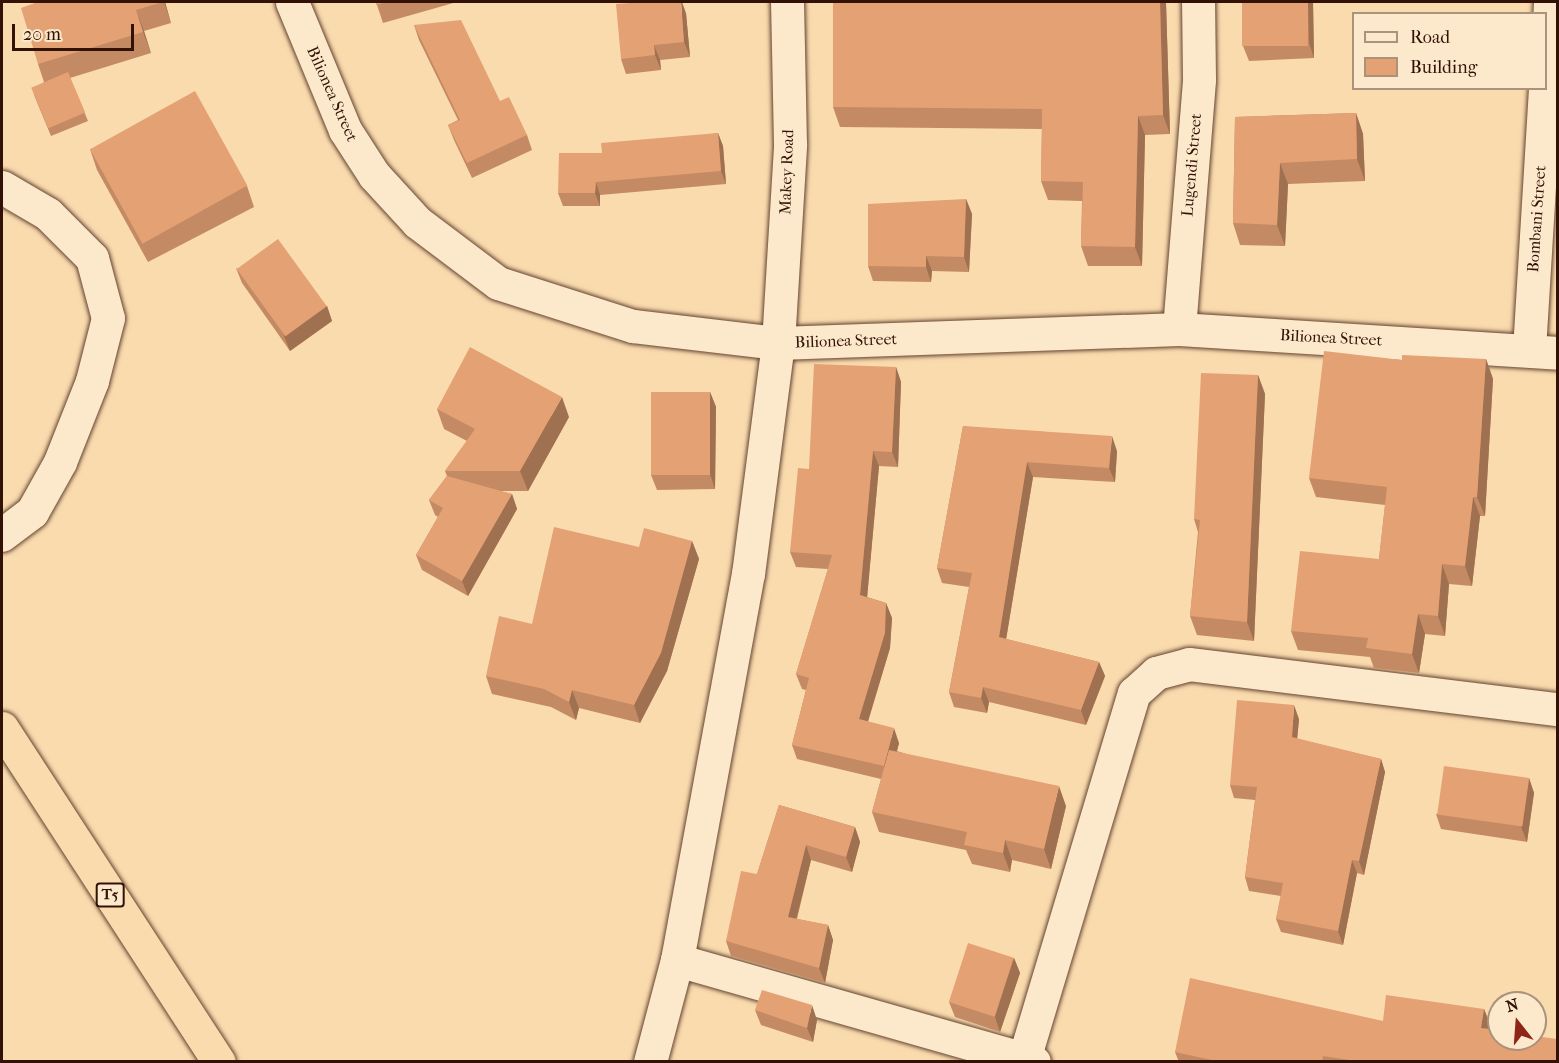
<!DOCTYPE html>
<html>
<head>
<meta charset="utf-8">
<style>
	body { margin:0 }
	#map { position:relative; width:1559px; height:1063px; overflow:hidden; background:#fadbae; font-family:"IM FELL French Canon",serif }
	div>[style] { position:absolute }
	.roads { filter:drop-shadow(0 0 2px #644431) drop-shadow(0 0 2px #644431) }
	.minor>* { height:33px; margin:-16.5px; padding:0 16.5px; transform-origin:16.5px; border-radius:16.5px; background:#fce8ca }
	.highway>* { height:33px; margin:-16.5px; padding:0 16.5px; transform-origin:16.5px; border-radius:16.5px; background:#fadbae }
	.wall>* { inset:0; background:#c48a64 }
	.shaded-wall>* { inset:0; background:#a07151 }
	.building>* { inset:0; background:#e4a174; transform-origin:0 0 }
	span { translate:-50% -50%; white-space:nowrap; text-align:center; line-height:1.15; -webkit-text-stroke:4.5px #fce8ca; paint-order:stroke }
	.shield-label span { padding:2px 4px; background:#fce8ca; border:2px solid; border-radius:4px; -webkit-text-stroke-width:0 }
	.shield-label { font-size:15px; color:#321207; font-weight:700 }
	.street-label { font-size:16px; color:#321207 }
	.frame { position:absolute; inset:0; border:3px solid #321207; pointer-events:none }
	.legend { position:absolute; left:1352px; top:12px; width:195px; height:78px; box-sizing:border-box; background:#fce8ca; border:2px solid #ab927c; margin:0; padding:8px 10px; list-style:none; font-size:18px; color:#321207 }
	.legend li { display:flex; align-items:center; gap:12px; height:30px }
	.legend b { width:30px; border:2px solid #ab927c }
	.north { position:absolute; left:1487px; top:991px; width:60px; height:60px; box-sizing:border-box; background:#fce8ca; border:2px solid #ab927c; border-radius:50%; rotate:343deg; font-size:16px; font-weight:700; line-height:24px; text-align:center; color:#321207 }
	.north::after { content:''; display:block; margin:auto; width:21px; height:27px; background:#8f2418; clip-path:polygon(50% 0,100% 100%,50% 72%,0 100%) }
	.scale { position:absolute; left:12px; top:24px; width:122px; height:27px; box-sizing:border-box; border:3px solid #321207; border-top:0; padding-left:8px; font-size:18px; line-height:21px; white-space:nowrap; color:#321207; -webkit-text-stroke:4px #fce8ca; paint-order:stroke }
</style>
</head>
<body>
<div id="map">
	<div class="roads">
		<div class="minor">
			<div style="left:292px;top:2px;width:139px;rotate:67.5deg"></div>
			<div style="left:345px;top:130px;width:54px;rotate:57.2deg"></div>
			<div style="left:374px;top:175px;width:64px;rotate:47.5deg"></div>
			<div style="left:417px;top:222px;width:101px;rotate:37deg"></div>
			<div style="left:498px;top:283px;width:142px;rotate:17.7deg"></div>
			<div style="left:633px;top:326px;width:146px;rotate:6.7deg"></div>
			<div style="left:778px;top:343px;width:401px;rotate:-2deg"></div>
			<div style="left:1179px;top:329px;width:380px;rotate:3.6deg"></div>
			<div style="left:1546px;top:82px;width:80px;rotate:-87.1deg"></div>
			<div style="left:2px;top:187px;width:53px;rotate:30.4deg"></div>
			<div style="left:48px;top:214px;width:62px;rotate:45deg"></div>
			<div style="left:92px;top:258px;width:62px;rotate:75.1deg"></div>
			<div style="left:108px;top:318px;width:65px;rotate:104.3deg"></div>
			<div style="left:92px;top:381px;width:87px;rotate:111.6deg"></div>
			<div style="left:60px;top:462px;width:57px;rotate:119.2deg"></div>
			<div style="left:32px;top:512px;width:38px;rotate:143deg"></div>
			<div style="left:1179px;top:329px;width:251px;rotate:-85.4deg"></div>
			<div style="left:1199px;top:79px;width:77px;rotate:-90.7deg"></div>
			<div style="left:1529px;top:350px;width:262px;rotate:-86.5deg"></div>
			<div style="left:677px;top:960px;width:371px;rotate:15.9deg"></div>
			<div style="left:1024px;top:1059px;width:382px;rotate:-73.3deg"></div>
			<div style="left:1134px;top:693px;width:30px;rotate:-42deg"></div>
			<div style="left:1156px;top:673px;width:34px;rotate:-15deg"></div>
			<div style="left:1189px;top:664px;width:372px;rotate:7deg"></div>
			<div style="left:650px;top:1062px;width:106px;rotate:-75.2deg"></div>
			<div style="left:677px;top:960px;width:392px;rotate:-79.6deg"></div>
			<div style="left:748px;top:574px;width:233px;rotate:-82.6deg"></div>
			<div style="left:778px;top:343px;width:199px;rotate:-86.5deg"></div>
			<div style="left:790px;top:144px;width:142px;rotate:-91.2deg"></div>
		</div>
		<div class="highway">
			<div style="left:2px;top:728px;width:398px;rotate:57deg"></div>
		</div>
	</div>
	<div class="wall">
		<div style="clip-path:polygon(35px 2px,165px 2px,171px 23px,144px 31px,151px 53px,70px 78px,88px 121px,51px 136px,34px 95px,44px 82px,38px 64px)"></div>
		<div style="clip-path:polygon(376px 2px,457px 2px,383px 23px)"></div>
		<div style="clip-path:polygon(1166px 2px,1170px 134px,1145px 135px,1142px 266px,1088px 266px,1081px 246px,1082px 201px,1048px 200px,1041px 181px,1042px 129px,840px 127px,833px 107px)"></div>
		<div style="clip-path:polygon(1313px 2px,1314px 58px,1249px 61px,1243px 46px)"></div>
		<div style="clip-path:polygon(686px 13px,690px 57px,660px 60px,661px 70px,626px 74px,621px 59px)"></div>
		<div style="clip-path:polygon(414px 25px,500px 101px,527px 135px,532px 150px,472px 178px,454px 140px,448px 125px,458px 120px,419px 40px)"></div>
		<div style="clip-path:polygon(1356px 113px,1363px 134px,1365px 181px,1288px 184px,1285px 246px,1240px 245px,1233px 223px,1235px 117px)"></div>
		<div style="clip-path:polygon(718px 133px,723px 146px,726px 184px,600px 195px,600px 206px,563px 206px,558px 193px,602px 153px)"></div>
		<div style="clip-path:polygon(90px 149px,247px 186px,254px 207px,148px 262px,97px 170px)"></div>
		<div style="clip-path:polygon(966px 199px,972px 214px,969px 272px,932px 271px,931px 282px,873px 281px,868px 266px)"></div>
		<div style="clip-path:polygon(236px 268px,327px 306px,332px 321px,290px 351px,242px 283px)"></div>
		<div style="clip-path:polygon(1486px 359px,1493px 379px,1485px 516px,1480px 516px,1472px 586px,1449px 584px,1445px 636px,1425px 634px,1419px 673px,1374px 668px,1370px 657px,1298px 650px,1291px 631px,1379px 559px,1385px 505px,1316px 497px,1309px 478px,1402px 360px)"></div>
		<div style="clip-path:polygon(896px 367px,901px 382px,898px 467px,879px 466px,867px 597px,886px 603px,892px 618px,890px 648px,868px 722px,899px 743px,897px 751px,1066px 806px,1051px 869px,1012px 860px,1010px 872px,972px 864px,966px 850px,879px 832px,872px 812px,881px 779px,797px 759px,792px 745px,806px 690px,802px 689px,796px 674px,828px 569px,796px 567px,790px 552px,809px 469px)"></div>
		<div style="clip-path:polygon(1258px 375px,1265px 394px,1254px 641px,1197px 635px,1190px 616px,1198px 532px,1194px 519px)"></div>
		<div style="clip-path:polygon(710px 392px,716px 407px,715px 489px,657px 490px,651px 475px)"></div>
		<div style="clip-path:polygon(437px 409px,569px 417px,528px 491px,499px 491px,512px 494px,517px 509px,468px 596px,422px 570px,416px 555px,438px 517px,435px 515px,429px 500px,447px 476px,445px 471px,467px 441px,444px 429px)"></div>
		<div style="clip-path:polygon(963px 426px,1117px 451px,1115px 482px,1033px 477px,1006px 639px,1099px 662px,1105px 676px,1086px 725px,989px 702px,987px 713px,954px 707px,949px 692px,969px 587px,942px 583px,937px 568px)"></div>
		<div style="clip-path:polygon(692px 541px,699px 559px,667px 671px,640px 723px,579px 708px,576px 720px,551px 707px,492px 694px,486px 676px,532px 624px,639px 547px)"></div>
		<div style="clip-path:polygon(1299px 719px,1297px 739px,1381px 759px,1385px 772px,1364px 875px,1357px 873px,1343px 945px,1281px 932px,1276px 919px,1281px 896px,1249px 891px,1245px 877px,1255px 800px,1234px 798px,1230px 785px)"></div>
		<div style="clip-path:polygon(1529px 778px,1534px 793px,1527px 842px,1441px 829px,1436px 814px)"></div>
		<div style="clip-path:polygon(779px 805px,855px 827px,860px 842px,852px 872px,811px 860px,797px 919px,828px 925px,833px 940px,825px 983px,731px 956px,726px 941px,757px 874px)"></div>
		<div style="clip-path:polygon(1014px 958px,1020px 973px,1000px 1032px,955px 1017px,949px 1002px)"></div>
		<div style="clip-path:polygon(1484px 1009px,1490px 1024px,1489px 1029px,1557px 1062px,1179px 1062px,1175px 1052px,1383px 1021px)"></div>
		<div style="clip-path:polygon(755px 1010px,817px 1020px,813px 1042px,761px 1025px)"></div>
	</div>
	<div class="shaded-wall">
		<div style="clip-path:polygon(164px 2px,165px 2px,171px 23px)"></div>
		<div style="clip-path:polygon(681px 2px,682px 2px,686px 13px,690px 57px,684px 42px)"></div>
		<div style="clip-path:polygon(1160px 2px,1166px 2px,1170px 134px,1163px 115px)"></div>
		<div style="clip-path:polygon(1308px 2px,1313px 2px,1314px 58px,1309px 43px)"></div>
		<div style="clip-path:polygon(136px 10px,144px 31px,151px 53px,143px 32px)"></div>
		<div style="clip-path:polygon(654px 45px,660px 60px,661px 70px,655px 55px)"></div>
		<div style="clip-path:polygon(1356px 113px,1363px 134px,1365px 181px,1357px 159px)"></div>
		<div style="clip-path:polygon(1138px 116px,1145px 135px,1142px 266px,1135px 247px)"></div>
		<div style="clip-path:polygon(718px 133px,723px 146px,726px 184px,721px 171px)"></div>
		<div style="clip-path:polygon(1280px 163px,1288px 184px,1285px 246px,1277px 225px)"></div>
		<div style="clip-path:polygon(596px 182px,600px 195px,600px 206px,595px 193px)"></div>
		<div style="clip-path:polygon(966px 199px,972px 214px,969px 272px,964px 257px)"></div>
		<div style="clip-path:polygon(926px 256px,932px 271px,931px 282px,926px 267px)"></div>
		<div style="clip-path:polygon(327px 306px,332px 321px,290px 351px,284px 336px)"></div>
		<div style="clip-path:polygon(1486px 359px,1493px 379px,1485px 516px,1477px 497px)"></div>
		<div style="clip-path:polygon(896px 367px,901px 382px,898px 467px,892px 452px)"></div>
		<div style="clip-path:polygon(1258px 375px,1265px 394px,1254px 641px,1247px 622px)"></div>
		<div style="clip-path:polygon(710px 392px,716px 407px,715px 489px,710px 474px)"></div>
		<div style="clip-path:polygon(562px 397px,569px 417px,528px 491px,520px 471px)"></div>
		<div style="clip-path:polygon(1112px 436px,1117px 451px,1115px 482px,1109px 468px)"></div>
		<div style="clip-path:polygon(873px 451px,879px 466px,866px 610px,860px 595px)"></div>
		<div style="clip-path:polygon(1027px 462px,1033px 477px,1004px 652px,999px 637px)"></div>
		<div style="clip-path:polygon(512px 494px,517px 509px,468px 596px,462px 581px)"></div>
		<div style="clip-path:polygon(1473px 497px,1480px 516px,1472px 586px,1465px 566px)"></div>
		<div style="clip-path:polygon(692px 541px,699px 559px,667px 671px,640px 723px,634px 705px)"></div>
		<div style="clip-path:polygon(1442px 564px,1449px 584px,1445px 636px,1438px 616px)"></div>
		<div style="clip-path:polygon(886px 603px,892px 618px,890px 648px,864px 734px,859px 719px)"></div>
		<div style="clip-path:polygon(1418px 614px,1425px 634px,1419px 673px,1412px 654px)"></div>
		<div style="clip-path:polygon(1099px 662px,1105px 676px,1086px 725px,1081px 710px)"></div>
		<div style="clip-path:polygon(983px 687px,989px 702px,987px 713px,981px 698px)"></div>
		<div style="clip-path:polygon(572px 690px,579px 708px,576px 720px,569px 702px)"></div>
		<div style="clip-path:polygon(1294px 705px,1299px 719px,1296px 751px,1292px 737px)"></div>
		<div style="clip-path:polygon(894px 728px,899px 743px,889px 781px,884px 766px)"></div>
		<div style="clip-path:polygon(1381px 759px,1385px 772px,1364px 875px,1359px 861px)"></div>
		<div style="clip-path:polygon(1529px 778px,1534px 793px,1527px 842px,1521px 827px)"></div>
		<div style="clip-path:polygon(1059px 786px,1066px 806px,1051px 869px,1044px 849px)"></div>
		<div style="clip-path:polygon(855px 827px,860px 842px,852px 872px,846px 857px)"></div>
		<div style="clip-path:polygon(1005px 840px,1012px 860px,1010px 872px,1003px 853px)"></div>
		<div style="clip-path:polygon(806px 845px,811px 860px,793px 932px,788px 917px)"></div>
		<div style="clip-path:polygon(1352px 860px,1357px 873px,1343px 945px,1338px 931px)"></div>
		<div style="clip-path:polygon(828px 925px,833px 940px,825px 983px,819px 968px)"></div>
		<div style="clip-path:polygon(1014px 958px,1020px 973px,1000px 1032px,995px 1017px)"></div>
		<div style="clip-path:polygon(812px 1005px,817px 1020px,813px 1042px,807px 1028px)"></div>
		<div style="clip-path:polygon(1484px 1009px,1490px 1024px,1487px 1042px,1481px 1028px)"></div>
	</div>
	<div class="building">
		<div style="clip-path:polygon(35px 2px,163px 2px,136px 10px,143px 32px,38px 64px,21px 8px,35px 3px)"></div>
		<div style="clip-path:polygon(376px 2px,387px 2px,376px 5px)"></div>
		<div style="clip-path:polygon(645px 2px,681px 2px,684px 42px,654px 45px,655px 55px,621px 59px,616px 4px)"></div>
		<div style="clip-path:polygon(833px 2px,1160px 2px,1163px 115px,1138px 116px,1135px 247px,1081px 246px,1083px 182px,1041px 181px,1042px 109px,833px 107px)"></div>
		<div style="left:1242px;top:2px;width:66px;height:44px"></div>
		<div style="clip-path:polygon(461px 20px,500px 101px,509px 97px,527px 135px,467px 163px,448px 125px,460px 120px,414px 25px)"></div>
		<div style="left:68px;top:72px;width:44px;height:40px;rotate:67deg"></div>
		<div style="left:195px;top:91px;width:108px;height:120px;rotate:61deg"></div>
		<div style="clip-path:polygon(1356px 113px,1357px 159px,1280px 163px,1277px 225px,1233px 223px,1235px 117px)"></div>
		<div style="clip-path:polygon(718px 133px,721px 171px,596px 182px,595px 193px,558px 193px,559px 153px,602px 153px,601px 143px)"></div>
		<div style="clip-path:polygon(966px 199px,964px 257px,926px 256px,926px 267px,868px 266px,868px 204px)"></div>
		<div style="left:278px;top:239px;width:83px;height:51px;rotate:54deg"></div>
		<div style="clip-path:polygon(470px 347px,562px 397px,520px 471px,445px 471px,475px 429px,437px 409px)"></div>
		<div style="clip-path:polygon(1324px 351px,1402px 360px,1402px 355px,1486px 359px,1477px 497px,1473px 497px,1465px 566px,1442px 564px,1438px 616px,1418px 614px,1412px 654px,1366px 648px,1368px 638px,1291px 631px,1300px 551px,1379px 559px,1387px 487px,1309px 478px)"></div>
		<div style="clip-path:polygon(814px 364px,896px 367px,892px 452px,873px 451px,860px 595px,886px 603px,885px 633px,859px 719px,894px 728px,884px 766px,792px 745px,809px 678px,796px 674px,832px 555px,790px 552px,798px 468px,809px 469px)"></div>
		<div style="clip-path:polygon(1201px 373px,1258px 375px,1247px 622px,1190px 616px,1200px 520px,1194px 519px)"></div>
		<div style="left:651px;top:392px;width:59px;height:83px"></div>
		<div style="clip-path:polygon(963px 426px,1112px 436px,1109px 468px,1027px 462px,999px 637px,1099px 662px,1081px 710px,983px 687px,981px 698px,949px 692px,972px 573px,937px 568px)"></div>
		<div style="clip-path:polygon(447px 476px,512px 494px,462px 581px,416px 555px,443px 508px,429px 500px)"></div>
		<div style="clip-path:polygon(554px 527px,639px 547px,644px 528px,692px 541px,661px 653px,634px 705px,572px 690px,569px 702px,544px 689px,486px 676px,499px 616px,532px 624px)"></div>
		<div style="clip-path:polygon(1237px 700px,1294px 705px,1292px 737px,1381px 759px,1359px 861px,1352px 860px,1338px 931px,1276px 919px,1283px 883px,1245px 877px,1257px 787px,1230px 785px)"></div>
		<div style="clip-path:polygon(889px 750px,1059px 786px,1044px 849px,1005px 840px,1003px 853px,964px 845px,967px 832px,872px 812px)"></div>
		<div style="left:1444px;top:766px;width:86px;height:49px;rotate:8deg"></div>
		<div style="clip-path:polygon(779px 805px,855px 827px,846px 857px,806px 845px,788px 917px,828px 925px,819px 968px,726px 941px,741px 871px,757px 874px)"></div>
		<div style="left:968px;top:943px;width:48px;height:62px;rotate:18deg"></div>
		<div style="clip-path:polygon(1190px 978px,1383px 1021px,1386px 995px,1484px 1009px,1481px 1028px,1499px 1030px,1499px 1039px,1535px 1039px,1535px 1036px,1557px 1039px,1557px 1062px,1362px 1062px,1323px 1056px,1322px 1062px,1221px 1062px,1175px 1052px)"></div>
		<div style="clip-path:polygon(762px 990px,812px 1005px,807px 1028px,755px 1010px)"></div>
	</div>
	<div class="shield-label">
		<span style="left:110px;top:895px">T5</span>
	</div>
	<div class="street-label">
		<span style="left:332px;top:94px;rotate:66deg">Bilionea Street</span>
		<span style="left:1192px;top:165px;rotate:-85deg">Lugendi Street</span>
		<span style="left:787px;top:172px;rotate:-88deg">Makey Road</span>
		<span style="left:1537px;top:219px;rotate:-86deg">Bombani Street</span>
		<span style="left:1331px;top:338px;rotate:3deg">Bilionea Street</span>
		<span style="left:846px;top:341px;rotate:-2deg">Bilionea Street</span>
	</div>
	<div class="frame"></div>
	<ul class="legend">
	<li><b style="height:8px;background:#fce8ca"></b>Road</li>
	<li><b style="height:16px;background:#e4a174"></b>Building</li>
	</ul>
	<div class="north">N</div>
	<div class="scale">20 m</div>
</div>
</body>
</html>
